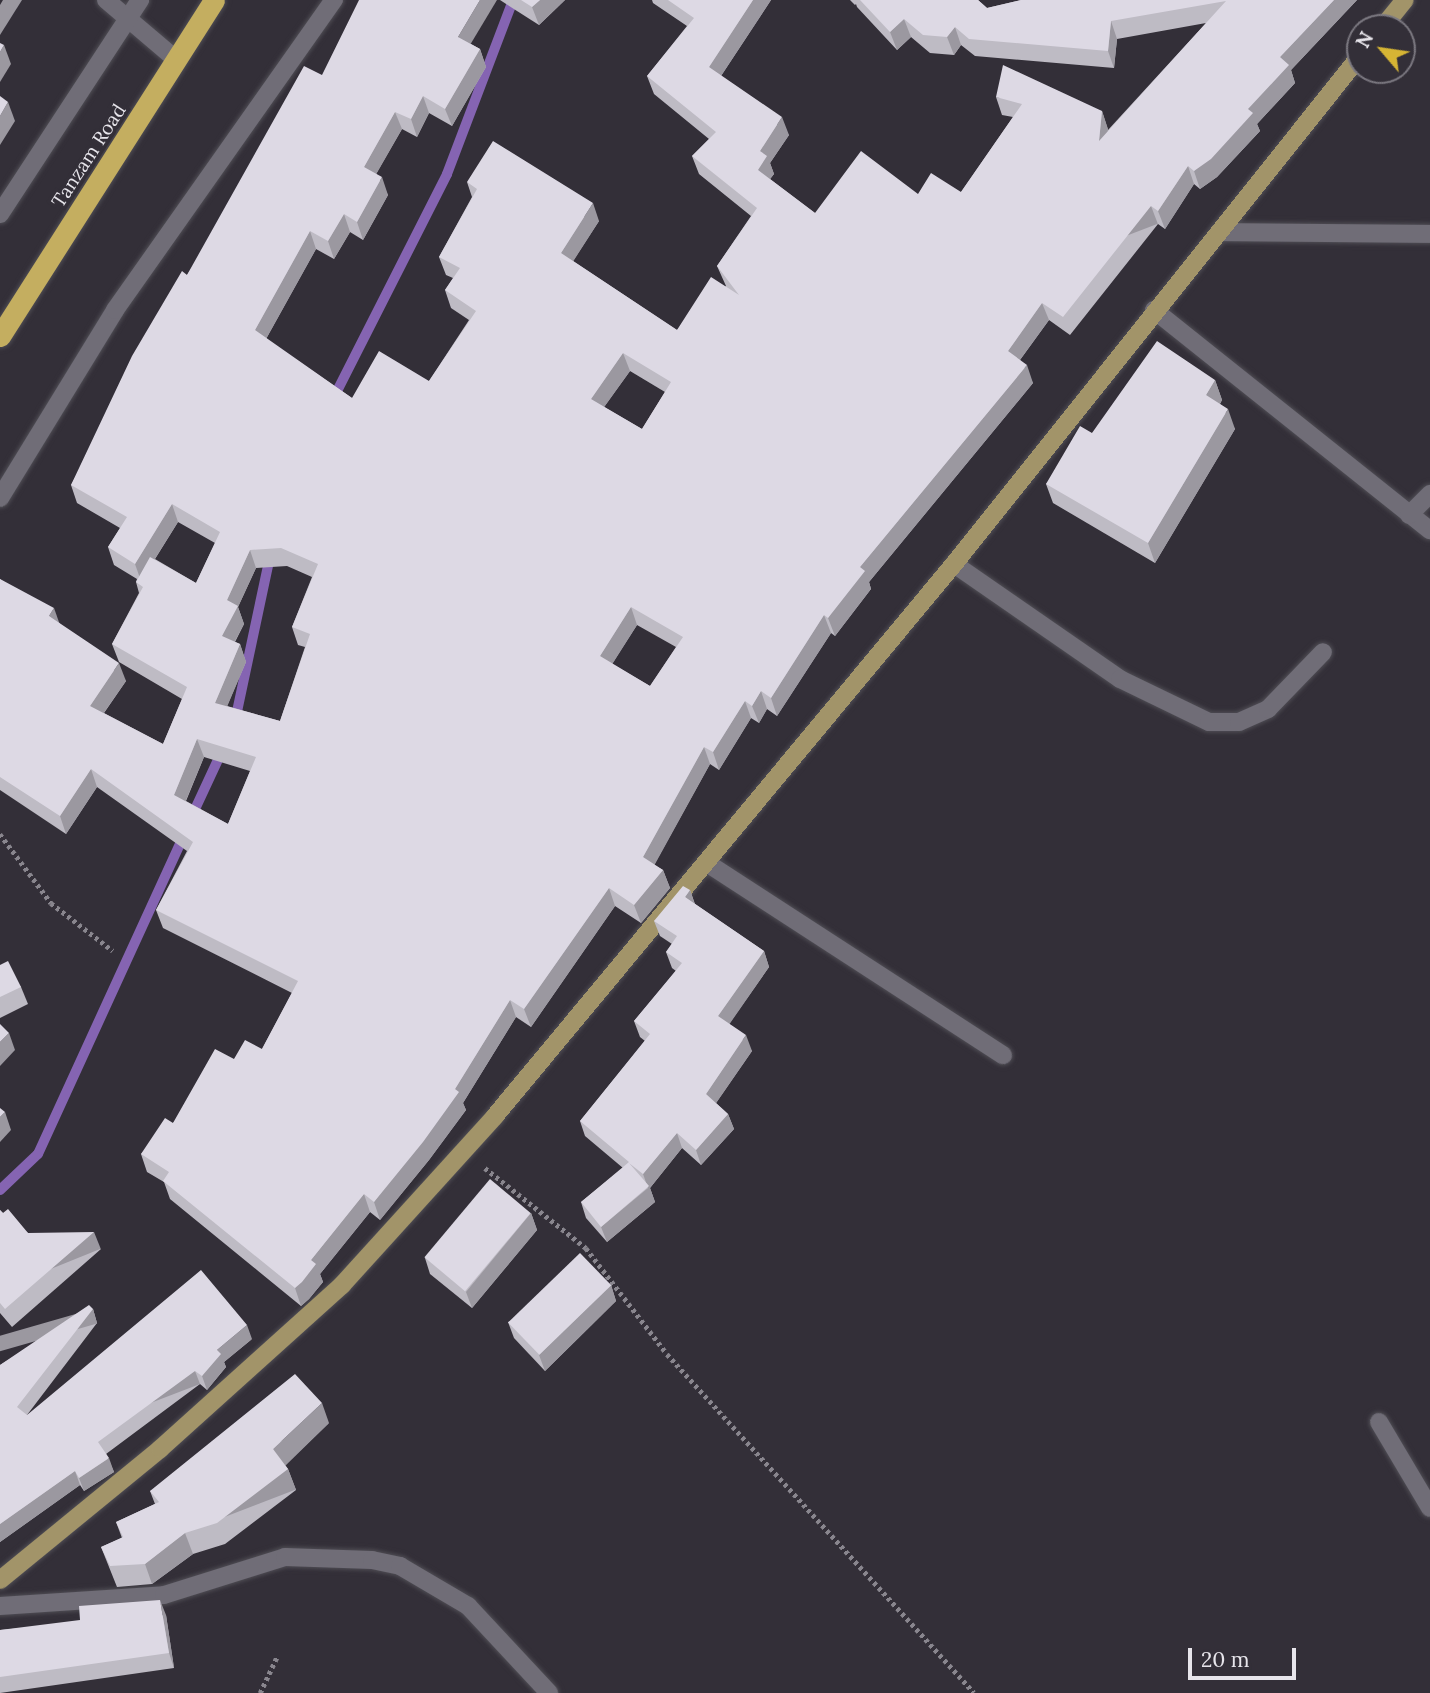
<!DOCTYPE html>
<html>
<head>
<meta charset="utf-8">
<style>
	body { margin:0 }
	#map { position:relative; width:1430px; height:1693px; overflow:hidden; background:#332f38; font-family:Lora,serif }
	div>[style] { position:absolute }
	.stream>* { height:10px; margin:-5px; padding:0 5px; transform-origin:5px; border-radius:5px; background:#8564b2 }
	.path>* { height:4.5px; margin-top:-2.25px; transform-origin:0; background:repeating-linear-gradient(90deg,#89868e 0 3.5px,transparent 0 7px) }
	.roads { filter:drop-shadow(0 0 2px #4f4d54) drop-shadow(0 0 2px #4f4d54) }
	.minor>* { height:18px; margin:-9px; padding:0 9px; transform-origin:9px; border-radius:9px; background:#706d77 }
	.major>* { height:18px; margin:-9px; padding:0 9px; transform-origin:9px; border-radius:9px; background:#a29469 }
	.highway>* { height:21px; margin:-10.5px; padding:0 10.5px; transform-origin:10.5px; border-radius:10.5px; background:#c4ae60 }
	.wall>* { inset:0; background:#bebbc4 }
	.shaded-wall>* { inset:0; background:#9b98a0; transform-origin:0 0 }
	.building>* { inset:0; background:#ddd9e4; transform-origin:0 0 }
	span { translate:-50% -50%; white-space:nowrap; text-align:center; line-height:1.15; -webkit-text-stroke:7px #332f38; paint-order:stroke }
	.street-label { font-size:19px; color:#e7e5eb }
	.north { position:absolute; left:1346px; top:14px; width:70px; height:70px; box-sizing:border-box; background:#332f38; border:2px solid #7b7880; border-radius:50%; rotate:299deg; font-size:19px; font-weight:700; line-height:28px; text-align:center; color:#e7e5eb }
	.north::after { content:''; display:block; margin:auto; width:24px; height:32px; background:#d6b534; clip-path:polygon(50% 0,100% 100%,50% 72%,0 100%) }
	.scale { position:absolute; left:1188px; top:1648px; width:108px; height:32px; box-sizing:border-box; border:4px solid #e7e5eb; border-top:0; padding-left:9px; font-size:21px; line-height:24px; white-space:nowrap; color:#e7e5eb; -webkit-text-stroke:5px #332f38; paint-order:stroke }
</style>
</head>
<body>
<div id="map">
	<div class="stream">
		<div style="left:333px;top:399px;width:252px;rotate:-63.1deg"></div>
		<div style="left:447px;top:174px;width:186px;rotate:-69.2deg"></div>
		<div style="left:235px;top:721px;width:169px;rotate:-78deg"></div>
		<div style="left:190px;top:820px;width:78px;rotate:-65.1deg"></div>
		<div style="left:0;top:1190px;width:52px;rotate:-43.5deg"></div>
		<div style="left:38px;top:1154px;width:351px;rotate:-65.4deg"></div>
	</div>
	<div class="path">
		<div style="left:0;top:834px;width:86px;rotate:53.5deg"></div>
		<div style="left:51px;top:903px;width:78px;rotate:37.7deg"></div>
		<div style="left:485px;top:1168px;width:129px;rotate:38.4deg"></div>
		<div style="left:586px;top:1248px;width:133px;rotate:52.6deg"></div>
		<div style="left:667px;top:1354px;width:457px;rotate:47.8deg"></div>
		<div style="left:260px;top:1693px;width:40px;rotate:-65deg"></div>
	</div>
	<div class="roads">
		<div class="minor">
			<div style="left:106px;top:0;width:94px;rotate:40.3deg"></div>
			<div style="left:0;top:214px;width:256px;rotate:-56.8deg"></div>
			<div style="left:1219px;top:232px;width:211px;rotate:0.5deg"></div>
			<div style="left:1154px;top:310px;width:353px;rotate:38.6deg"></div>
			<div style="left:0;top:498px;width:220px;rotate:-58.5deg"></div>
			<div style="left:115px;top:310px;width:380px;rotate:-54.8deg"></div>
			<div style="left:1409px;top:515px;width:30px;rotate:-45deg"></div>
			<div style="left:954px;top:564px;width:202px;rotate:34.7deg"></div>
			<div style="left:1120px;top:679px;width:99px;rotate:25.8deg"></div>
			<div style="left:1209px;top:722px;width:30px"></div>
			<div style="left:1239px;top:722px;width:32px;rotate:-24deg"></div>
			<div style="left:1268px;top:709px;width:79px;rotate:-46deg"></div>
			<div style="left:707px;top:863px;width:353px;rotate:33deg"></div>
			<div style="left:1379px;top:1422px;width:100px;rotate:59.3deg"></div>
			<div style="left:0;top:1606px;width:164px;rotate:-3.8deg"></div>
			<div style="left:164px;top:1595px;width:127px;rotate:-17.4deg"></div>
			<div style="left:285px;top:1557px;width:87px;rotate:2deg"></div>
			<div style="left:372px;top:1560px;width:29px;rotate:12deg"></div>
			<div style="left:400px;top:1566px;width:79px;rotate:30.5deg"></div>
			<div style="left:468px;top:1606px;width:119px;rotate:47deg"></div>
		</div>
		<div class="major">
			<div style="left:1382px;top:28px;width:36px;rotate:-51deg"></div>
			<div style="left:0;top:1580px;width:207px;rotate:-39.3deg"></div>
			<div style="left:160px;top:1449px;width:245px;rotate:-42deg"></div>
			<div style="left:342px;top:1285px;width:228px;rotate:-47.8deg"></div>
			<div style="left:495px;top:1116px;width:718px;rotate:-50.26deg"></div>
			<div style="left:954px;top:564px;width:650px;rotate:-51.37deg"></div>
		</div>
		<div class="highway">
			<div style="left:0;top:336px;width:398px;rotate:-57.5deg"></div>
		</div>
	</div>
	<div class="wall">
		<div style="clip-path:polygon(500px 0,565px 0,539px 25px)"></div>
		<div style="clip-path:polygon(evenodd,652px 0,771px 0,721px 76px,789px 135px,770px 163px,774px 174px,770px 179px,815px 213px,918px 194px,961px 192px,1013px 117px,1002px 115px,996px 97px,1102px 111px,1108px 130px,1206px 23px,1117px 39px,1114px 68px,975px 56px,961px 45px,954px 55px,930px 53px,911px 37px,897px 50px,857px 7px,856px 4px,855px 5px,850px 0,978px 0,987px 8px,1021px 0,1357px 0,1291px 70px,1295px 83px,1257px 124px,1260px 131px,1217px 177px,1200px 189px,1194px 184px,1165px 229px,1158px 224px,1070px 335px,1049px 320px,1020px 360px,1033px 383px,869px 582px,871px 589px,835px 636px,831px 633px,777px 716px,767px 709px,759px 723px,751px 718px,719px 770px,710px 764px,654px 865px,663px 870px,670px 888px,641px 923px,615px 906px,531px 1027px,516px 1017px,463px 1103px,466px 1110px,429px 1160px,380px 1220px,370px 1212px,320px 1274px,323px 1282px,309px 1299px,301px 1306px,170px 1199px,164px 1182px,147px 1172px,141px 1154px,173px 1123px,234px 1059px,262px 1049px,292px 993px,163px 928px,156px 910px,187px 851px,97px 787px,66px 834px,0 790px,0 579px,59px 623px,126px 681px,104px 713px,163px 744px,182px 699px,119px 662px,112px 644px,139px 593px,136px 582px,137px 579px,114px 565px,108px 547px,120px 528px,77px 503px,71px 485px,187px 275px,322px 75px,471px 44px,480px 49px,486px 67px,452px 126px,429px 113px,417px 137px,402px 129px,376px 174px,388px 195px,363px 240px,350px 232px,334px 259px,316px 249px,266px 339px,352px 398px,429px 381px,469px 320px,451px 308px,445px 290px,453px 278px,446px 275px,439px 257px,472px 197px,467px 182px,599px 221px,573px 261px,677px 330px,726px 286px,717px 266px,751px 216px,699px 174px,692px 156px,709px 139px,654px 94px,647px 76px,687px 26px,653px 3px,652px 0,630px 371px,665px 392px,642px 429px,604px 407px,630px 371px,652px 0,178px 522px,215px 543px,196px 583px,155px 559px,178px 522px,652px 0,287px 566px,312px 577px,292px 627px,298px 645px,305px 647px,280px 721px,227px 706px,246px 662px,240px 644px,235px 642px,244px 624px,238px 607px,256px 568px,287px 566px,652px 0,637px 625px,676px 647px,650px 686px,612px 664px,637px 625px,652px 0,204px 757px,250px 771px,228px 824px,186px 801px,204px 757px)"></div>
		<div style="clip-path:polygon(1215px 380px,1222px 400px,1220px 404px,1235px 429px,1155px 563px,1053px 503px,1046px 484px,1092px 433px)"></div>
		<div style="clip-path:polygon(690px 890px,695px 904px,764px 951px,769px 967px,729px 1024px,752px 1051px,716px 1103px,728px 1114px,734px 1129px,701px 1165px,682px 1148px,650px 1188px,655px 1202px,607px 1242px,586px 1218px,581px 1202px,623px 1168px,585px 1136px,580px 1121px,645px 1041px,640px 1037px,634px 1021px,676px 971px,672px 968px,666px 952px,672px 944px,660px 936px,654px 921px)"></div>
		<div style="clip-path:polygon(0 965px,21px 987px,28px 1004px,0 1018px)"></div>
		<div style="clip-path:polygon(0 1210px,3px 1213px,28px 1233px,101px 1249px,12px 1327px,0 1313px)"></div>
		<div style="clip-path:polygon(531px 1213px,537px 1230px,472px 1308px,430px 1274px,425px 1258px)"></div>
		<div style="clip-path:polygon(611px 1285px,616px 1301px,545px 1371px,514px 1338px,508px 1322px)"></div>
		<div style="clip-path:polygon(93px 1309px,97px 1323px,27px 1415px,252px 1339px,224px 1362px,226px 1367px,207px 1390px,200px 1384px,106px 1454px,114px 1472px,84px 1491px,80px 1485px,0 1542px,0 1365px)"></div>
		<div style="clip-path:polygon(329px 1423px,285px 1465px,288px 1469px,296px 1490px,225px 1544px,193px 1554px,152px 1584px,117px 1587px,101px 1547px,122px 1538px,116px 1522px,155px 1504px,150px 1491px)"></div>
		<div style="clip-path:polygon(166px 1615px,174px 1668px,0 1693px,0 1630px)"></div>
	</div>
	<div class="shaded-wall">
		<div style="clip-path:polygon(3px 0,22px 0,0 35px,0 5px)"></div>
		<div style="clip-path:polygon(480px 0,497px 0,464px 55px,458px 37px)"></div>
		<div style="clip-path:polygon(540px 0,565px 0,539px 25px,532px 7px)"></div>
		<div style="clip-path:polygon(753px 0,771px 0,715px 85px,709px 67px)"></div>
		<div style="clip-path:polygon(1334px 0,1357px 0,1291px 70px,1295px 83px,1257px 124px,1260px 131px,1217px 177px,1200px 189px,1194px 171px,1280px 57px)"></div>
		<div style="clip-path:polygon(904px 19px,911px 37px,897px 50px,890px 32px)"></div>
		<div style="clip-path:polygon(1111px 21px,1117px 39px,1114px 68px,1108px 51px)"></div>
		<div style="clip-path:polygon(955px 27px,961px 45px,954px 55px,947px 37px)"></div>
		<div style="clip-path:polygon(4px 45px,11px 64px,0 82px,0 52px)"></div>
		<div style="clip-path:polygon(480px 49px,486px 67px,452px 126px,445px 109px)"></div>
		<div style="clip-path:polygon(423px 96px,429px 113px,417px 137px,411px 119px)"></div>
		<div style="clip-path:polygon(8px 102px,15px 121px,0 145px,0 116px)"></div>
		<div style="clip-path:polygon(1102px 111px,1108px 129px,1105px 158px,1099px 141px)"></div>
		<div style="clip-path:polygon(395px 112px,402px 129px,370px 185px,364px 167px)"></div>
		<div style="clip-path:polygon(782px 117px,789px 135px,770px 163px,774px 174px,764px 187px,758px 170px,760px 151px)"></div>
		<div style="clip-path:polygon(1188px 166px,1194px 184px,1165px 229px,1158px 211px)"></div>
		<div style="clip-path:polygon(382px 177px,388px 195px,363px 240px,357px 222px)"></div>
		<div style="clip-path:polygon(593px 203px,599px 221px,567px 271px,561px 253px)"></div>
		<div style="left:1151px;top:206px;width:19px;height:142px;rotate:69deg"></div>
		<div style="clip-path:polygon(344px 214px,350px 232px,334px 259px,328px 241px)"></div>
		<div style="clip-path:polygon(310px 231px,316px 249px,261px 348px,255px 330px)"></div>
		<div style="clip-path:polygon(1042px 303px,1049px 320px,1014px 368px,1008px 351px)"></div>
		<div style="clip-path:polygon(623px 353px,630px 371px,597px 417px,591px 399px)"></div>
		<div style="clip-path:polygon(1027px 365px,1033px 383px,869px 582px,871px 589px,835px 636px,828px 618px,860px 567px)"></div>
		<div style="clip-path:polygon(1215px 380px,1222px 400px,1213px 415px,1206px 395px)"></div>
		<div style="clip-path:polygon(1228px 409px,1235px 429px,1155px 563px,1148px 543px)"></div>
		<div style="clip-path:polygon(172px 504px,178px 522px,141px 581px,135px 564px)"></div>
		<div style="clip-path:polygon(250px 550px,256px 568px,238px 607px,244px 624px,228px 654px,222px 636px,227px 600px)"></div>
		<div style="clip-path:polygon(631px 607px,637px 625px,606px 674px,600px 656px)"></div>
		<div style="clip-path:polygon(54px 608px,60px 625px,49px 616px)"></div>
		<div style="clip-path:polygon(824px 615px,831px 633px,777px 716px,771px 698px)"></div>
		<div style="clip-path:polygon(240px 644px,246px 662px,221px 721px,215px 703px)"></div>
		<div style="clip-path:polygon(119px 663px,126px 681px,96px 724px,90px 706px)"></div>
		<div style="clip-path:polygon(761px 691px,767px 709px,759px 723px,752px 706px)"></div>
		<div style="clip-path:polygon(745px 701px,751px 718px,719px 770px,713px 752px)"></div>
		<div style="clip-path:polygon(197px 739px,204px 757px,181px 812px,174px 795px)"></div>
		<div style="clip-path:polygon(704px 747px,710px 764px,649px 875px,643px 857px)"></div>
		<div style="clip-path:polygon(91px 769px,97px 787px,66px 834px,60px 816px)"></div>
		<div style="clip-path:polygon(663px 870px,670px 888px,641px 923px,634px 905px)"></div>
		<div style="clip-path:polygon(609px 888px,615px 906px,531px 1027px,524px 1009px)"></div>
		<div style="clip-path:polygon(690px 890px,695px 905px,685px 897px)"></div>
		<div style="clip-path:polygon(764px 951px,769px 967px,724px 1032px,718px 1016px)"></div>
		<div style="clip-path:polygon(510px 1000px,516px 1017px,463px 1103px,466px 1110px,429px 1160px,380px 1220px,374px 1202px,455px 1089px)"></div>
		<div style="clip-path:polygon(9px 1033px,15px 1050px,0 1066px,0 1042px)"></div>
		<div style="clip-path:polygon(746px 1035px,752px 1051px,712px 1109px,706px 1094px)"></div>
		<div style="clip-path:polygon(5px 1112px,11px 1130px,0 1142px,0 1117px)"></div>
		<div style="clip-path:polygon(728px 1114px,734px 1129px,701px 1165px,696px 1150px)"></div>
		<div style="clip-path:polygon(677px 1133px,682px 1148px,650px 1188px,655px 1202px,607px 1242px,601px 1227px,648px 1188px,643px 1174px)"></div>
		<div style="clip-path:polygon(364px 1194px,370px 1212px,320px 1274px,323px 1282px,309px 1299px,301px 1306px,295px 1288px,311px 1260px)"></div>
		<div style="clip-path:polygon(531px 1213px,537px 1230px,472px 1308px,466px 1292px)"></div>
		<div style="left:94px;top:1232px;width:18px;height:118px;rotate:68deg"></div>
		<div style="clip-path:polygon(611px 1285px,616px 1301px,545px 1371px,539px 1355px)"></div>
		<div style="left:93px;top:1309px;width:15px;height:124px;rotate:74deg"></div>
		<div style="clip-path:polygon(247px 1325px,252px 1339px,224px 1362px,226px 1367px,207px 1390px,202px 1376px,217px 1350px)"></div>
		<div style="left:195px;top:1371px;width:14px;height:120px;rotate:69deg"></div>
		<div style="clip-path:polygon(322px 1403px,329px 1423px,281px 1470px,273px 1449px)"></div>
		<div style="clip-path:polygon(109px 1458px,114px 1472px,84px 1491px,79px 1478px)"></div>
		<div style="left:288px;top:1469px;width:22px;height:89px;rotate:69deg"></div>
		<div style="clip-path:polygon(75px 1471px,80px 1485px,0 1542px,0 1524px)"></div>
		<div style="clip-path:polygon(185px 1533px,193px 1554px,152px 1584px,145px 1564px)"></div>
		<div style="clip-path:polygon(160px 1600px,166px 1615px,174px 1668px,169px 1653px)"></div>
	</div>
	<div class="building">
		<div style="clip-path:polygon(evenodd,359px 0,480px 0,458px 37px,480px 49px,445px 109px,423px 96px,411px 119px,395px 112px,364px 167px,382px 177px,357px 222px,344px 214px,328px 241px,310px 231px,255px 330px,352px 398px,379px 351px,429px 381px,476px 311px,445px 290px,460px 268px,439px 257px,477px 189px,467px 182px,493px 141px,593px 203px,561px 253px,677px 330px,711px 277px,739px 295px,717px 266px,757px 208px,692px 156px,716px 132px,647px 76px,694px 18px,668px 0,753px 0,709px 67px,782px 117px,760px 151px,767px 156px,758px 170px,815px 213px,861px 151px,918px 194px,931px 173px,961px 192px,1022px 104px,996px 97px,1003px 65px,1102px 111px,1099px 141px,1226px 1px,1111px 21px,1108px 51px,969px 39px,955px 27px,947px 37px,923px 35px,904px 19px,890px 32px,860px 0,978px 0,987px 8px,1021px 0,1334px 0,1280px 57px,1289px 65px,1248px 109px,1253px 113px,1211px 159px,1194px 171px,1188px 166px,1158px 211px,1151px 206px,1063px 317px,1042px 303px,1008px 351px,1027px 365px,860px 567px,865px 571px,828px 618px,824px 615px,771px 698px,761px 691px,752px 706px,745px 701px,713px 752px,704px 747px,643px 857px,663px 870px,634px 905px,609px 888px,524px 1009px,510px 1000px,455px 1089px,459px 1092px,423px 1142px,374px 1202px,364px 1194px,311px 1260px,316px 1264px,302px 1282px,295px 1288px,163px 1181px,169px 1172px,141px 1154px,165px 1118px,173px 1123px,215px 1049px,234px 1059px,245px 1040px,262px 1049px,298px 981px,156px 910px,193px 842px,91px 769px,60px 816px,0 777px,0 579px,54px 608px,49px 616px,119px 663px,90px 706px,163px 744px,187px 687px,112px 644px,143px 587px,136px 582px,150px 557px,196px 583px,220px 532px,172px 504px,135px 564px,108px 547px,127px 517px,71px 485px,132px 356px,182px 271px,187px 275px,304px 66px,322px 75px,359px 0,623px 353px,671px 382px,642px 429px,591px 399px,623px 353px,359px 0,281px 548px,318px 564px,292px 627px,310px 634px,280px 721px,215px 703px,240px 644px,222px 636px,238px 606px,227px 600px,250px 550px,281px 548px,359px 0,631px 607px,683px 637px,650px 686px,600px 656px,631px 607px,359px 0,197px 739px,256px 757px,228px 824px,174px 795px,197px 739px)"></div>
		<div style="clip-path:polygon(521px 0,540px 0,532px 7px)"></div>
		<div style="clip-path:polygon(0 43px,4px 45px,0 52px)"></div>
		<div style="clip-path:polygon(0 96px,8px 102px,0 116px)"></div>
		<div style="clip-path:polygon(1157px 341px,1215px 380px,1206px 395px,1228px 409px,1148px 543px,1046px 484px,1080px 426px,1092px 433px)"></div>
		<div style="clip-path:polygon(683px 886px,690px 890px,685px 897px,764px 951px,718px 1016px,746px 1035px,706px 1094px,728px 1114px,696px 1150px,677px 1133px,643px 1174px,629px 1163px,649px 1186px,601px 1227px,581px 1202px,629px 1162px,580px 1121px,650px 1034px,634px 1021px,682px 963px,666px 952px,677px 936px,654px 921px)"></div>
		<div style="clip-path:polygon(8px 961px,21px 987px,0 997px,0 965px)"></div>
		<div style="clip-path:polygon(0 1024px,9px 1033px,0 1042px)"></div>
		<div style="clip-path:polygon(0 1108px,5px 1112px,0 1117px)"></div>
		<div style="left:490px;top:1179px;width:53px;height:102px;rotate:40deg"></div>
		<div style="clip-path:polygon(8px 1209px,28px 1233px,94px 1232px,5px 1309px,0 1303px,0 1210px,3px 1213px)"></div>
		<div style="left:580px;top:1253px;width:45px;height:100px;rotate:46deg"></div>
		<div style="clip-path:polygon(201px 1270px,247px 1325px,217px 1350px,221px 1354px,202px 1376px,195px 1371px,98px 1442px,109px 1458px,79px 1478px,75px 1471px,0 1524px,0 1365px,89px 1305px,93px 1309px,17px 1407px,27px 1415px)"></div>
		<div style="clip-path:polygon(295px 1374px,322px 1403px,273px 1449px,288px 1469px,217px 1523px,185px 1533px,145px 1564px,110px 1566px,101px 1547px,123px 1537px,116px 1522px,159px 1502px,150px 1491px)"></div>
		<div style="clip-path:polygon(160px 1600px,169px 1653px,0 1677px,0 1630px,80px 1620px,79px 1606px)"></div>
	</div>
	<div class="street-label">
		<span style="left:89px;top:156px;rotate:-57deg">Tanzam Road</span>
	</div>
	<div class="north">N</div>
	<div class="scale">20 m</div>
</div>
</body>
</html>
